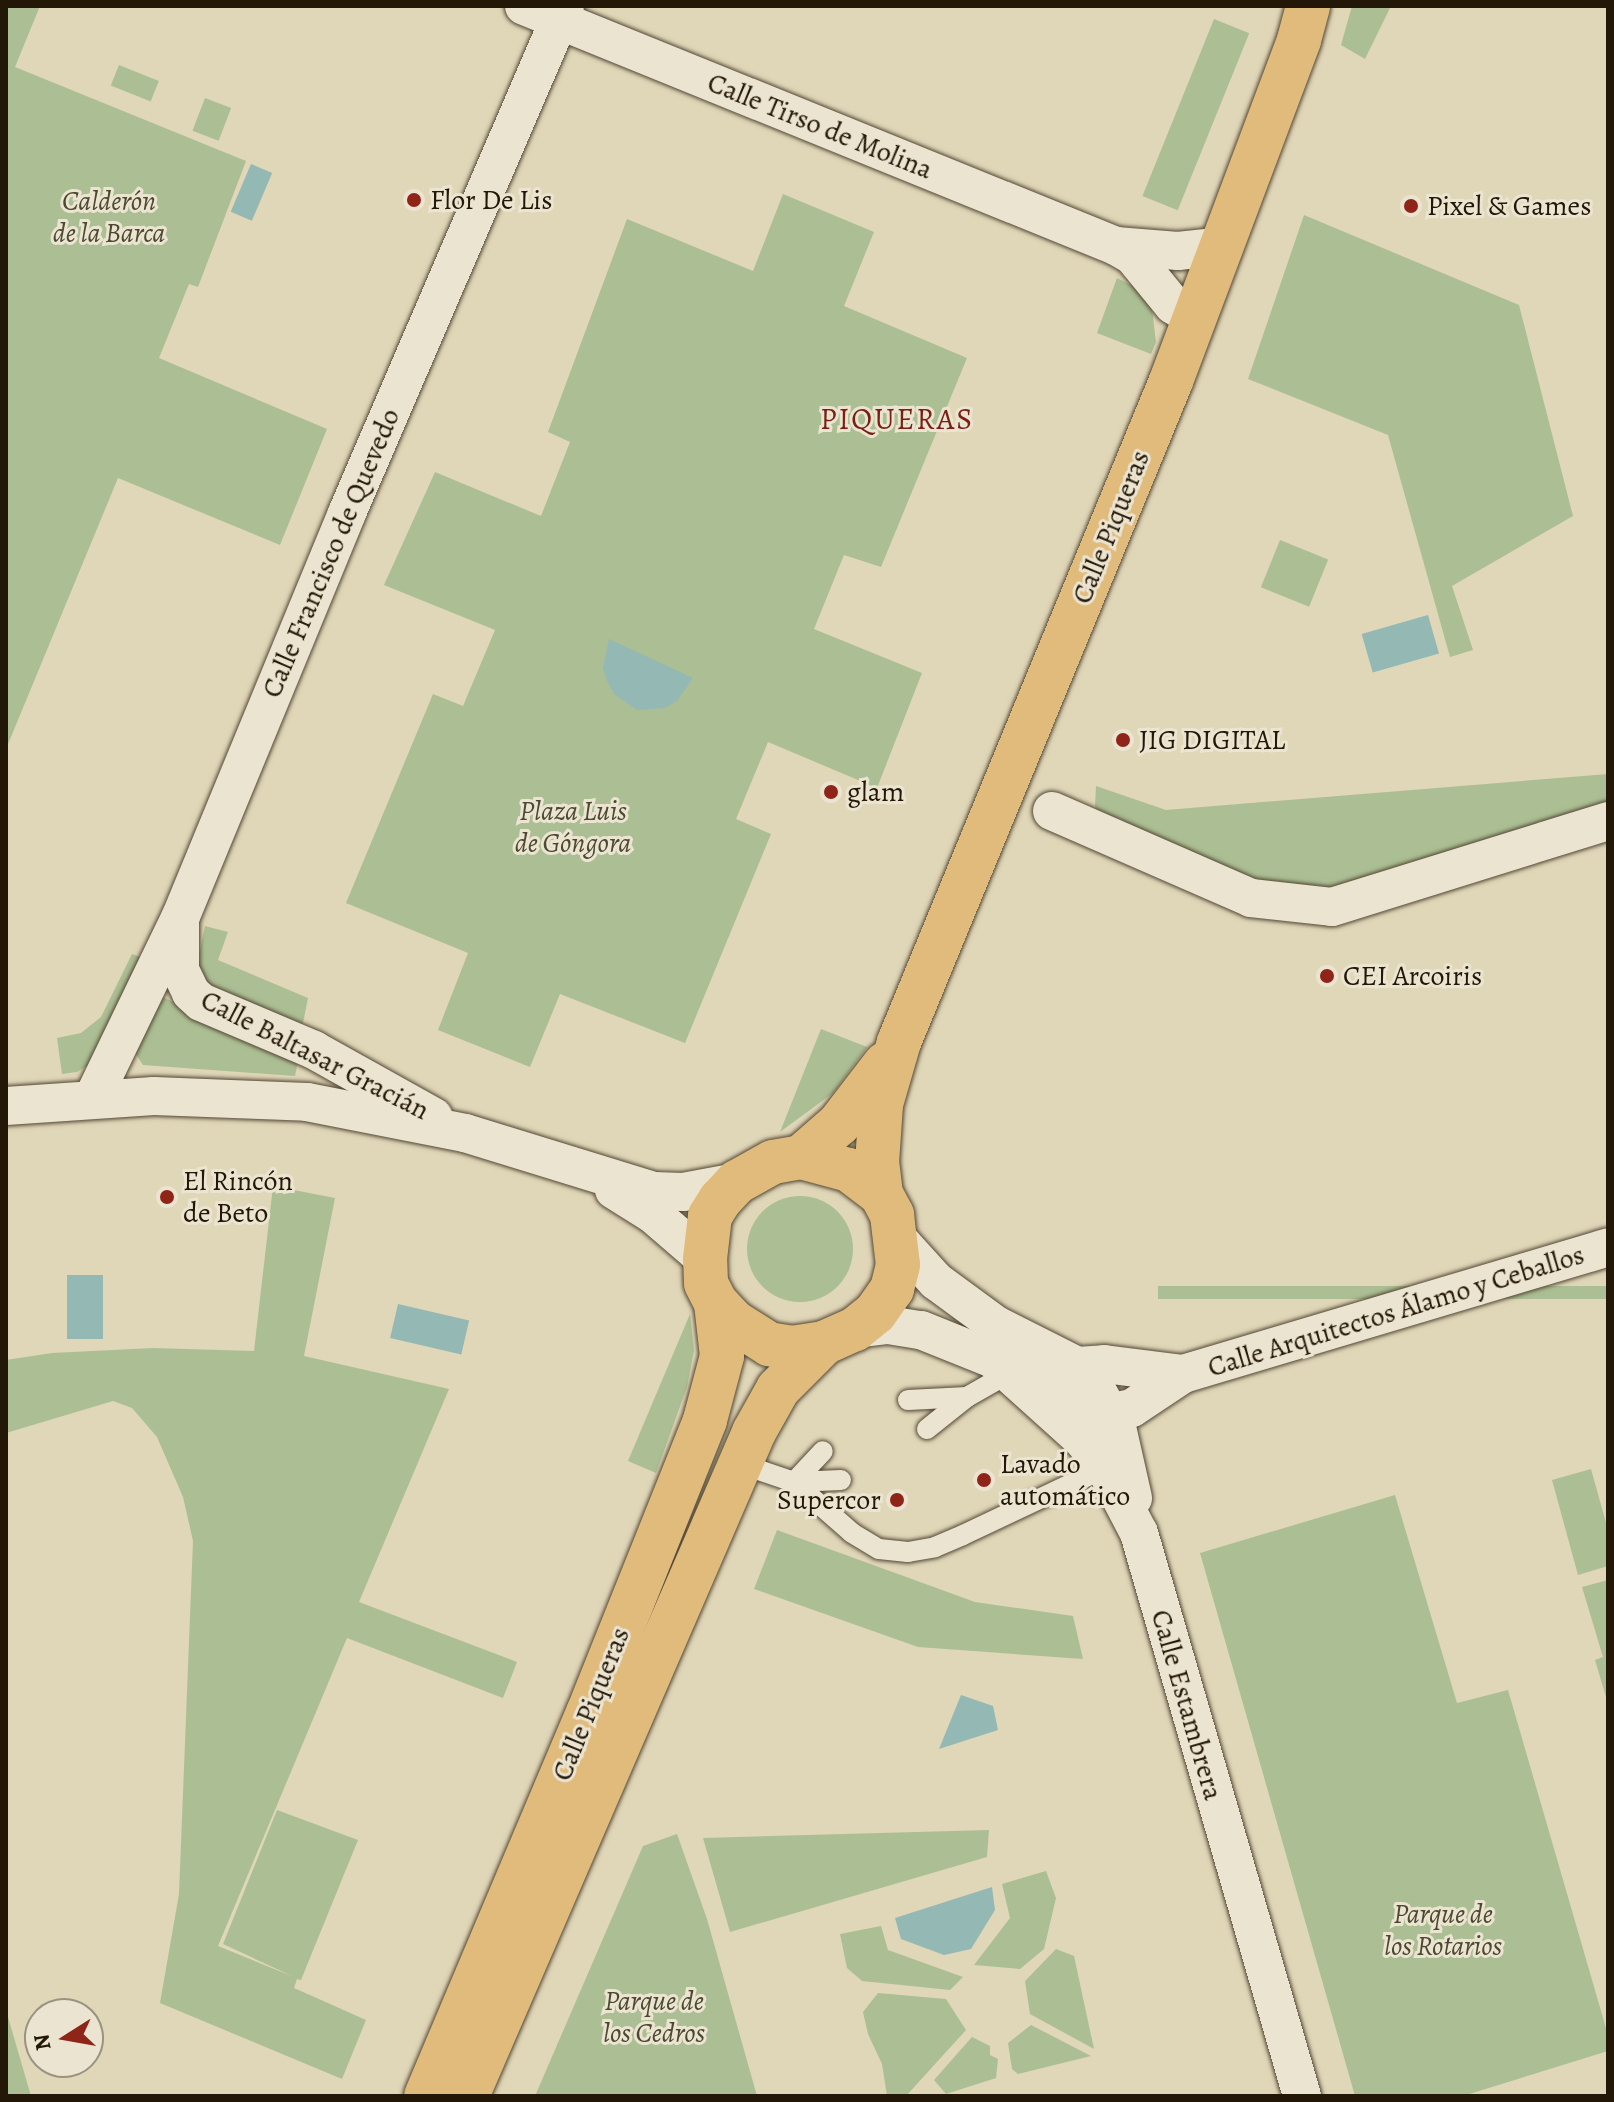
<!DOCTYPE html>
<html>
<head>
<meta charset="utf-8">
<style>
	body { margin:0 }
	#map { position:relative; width:1614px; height:2102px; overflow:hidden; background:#e0d6b8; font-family:Alegreya,serif }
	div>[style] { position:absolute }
	.green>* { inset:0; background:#acbf94; transform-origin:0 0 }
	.round { border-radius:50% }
	.water>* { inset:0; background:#94b8b4; transform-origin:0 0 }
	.roads { filter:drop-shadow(0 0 2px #524733) drop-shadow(0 0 2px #524733) }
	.lane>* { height:20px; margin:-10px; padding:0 10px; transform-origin:10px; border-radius:10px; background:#ebe4d1 }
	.street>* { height:38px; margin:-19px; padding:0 19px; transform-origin:19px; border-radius:19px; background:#ebe4d1 }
	.primary>* { height:44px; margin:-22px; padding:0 22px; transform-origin:22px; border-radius:22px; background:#e0bb7c }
	.dots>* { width:22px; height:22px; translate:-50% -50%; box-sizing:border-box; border:4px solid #ebe4d1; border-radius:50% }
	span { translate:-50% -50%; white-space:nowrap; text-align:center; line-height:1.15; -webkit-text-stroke:6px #ebe4d1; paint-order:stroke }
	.street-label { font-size:28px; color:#231707 }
	.poi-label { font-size:28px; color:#231707 }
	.left { translate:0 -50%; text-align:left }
	.right { translate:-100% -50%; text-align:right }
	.park-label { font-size:28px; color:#4c4931; font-style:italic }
	.neighbourhood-label { font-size:30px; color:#7a1f14; letter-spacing:2px }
	.frame { position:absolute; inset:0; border:8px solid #231707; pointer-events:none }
	.north { position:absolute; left:24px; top:1998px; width:80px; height:80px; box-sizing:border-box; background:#ebe4d1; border:2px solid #9b9280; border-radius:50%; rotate:259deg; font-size:22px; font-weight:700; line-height:32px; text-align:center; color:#231707 }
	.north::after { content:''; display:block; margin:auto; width:28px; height:36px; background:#8f2418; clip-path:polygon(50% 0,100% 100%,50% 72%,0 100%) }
</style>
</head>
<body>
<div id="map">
	<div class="green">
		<div style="clip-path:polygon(6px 6px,40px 6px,15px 67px,246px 161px,198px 287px,189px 284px,159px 358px,327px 429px,280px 545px,118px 478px,6px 749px)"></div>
		<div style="clip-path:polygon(1352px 6px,1391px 6px,1365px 59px,1341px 45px)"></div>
		<div style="left:1214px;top:19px;width:38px;height:191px;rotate:22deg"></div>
		<div style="left:119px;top:65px;width:43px;height:22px;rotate:22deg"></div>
		<div style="left:205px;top:98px;width:28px;height:35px;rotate:21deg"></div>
		<div style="clip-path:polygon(783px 194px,874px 232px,844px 306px,967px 358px,881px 567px,844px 555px,814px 629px,922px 673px,877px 788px,768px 742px,736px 819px,771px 834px,685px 1043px,560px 994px,530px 1067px,438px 1030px,468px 953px,346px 903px,433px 694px,463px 706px,495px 630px,384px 585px,435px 472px,541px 516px,570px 442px,548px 432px,627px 219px,753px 271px)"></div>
		<div style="clip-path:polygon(1304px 215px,1519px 305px,1573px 516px,1452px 586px,1473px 650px,1450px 657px,1388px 435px,1248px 379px)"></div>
		<div style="clip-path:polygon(1117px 278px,1137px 288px,1152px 309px,1156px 342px,1151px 354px,1097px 333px)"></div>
		<div style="left:1280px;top:540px;width:52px;height:51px;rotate:22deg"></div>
		<div style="clip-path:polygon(1608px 774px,1608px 811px,1332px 899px,1258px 891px,1109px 828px,1095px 806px,1096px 786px,1166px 810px)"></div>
		<div style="clip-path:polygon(205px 926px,228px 932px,218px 960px,308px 998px,302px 1028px,212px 989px,202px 977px,198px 960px)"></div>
		<div style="clip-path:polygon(132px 954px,143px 958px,92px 1063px,77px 1072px,62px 1074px,57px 1038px,81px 1033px,101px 1017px)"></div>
		<div style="clip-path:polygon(160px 996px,299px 1056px,295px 1076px,143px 1065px,135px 1053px)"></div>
		<div style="clip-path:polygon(821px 1029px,867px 1047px,833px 1093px,780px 1132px)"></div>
		<div style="clip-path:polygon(273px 1186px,335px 1198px,304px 1356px,449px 1389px,359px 1602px,517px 1662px,503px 1698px,347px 1638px,218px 1946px,294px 1977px,223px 1944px,277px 1810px,358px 1840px,301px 1980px,297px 1979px,294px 1988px,366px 2020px,342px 2079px,160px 2003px,179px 1894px,193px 1541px,183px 1497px,157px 1437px,132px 1408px,113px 1401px,6px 1433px,6px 1360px,52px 1353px,153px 1348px,254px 1351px)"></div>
		<div class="round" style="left:747px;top:1196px;width:106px;height:106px"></div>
		<div style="left:1608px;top:1286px;width:13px;height:450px;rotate:90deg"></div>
		<div style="clip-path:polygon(690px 1314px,694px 1350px,687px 1387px,656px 1473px,628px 1461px)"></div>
		<div style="clip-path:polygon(1591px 1469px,1608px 1530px,1608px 1566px,1578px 1575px,1552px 1480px)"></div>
		<div style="clip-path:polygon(1395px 1495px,1457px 1703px,1508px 1690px,1608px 2035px,1608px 2051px,1463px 2096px,1355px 2096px,1200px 1553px)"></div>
		<div style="clip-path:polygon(777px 1530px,975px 1602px,1073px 1616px,1083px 1659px,918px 1647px,754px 1589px)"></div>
		<div style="clip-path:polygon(1608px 1580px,1608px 1704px,1595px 1660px,1603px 1657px,1582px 1587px)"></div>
		<div style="clip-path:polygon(989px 1830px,987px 1857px,730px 1932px,703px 1838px)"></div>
		<div style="clip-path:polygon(677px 1834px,707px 1919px,757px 2096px,535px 2096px,643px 1846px)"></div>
		<div style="clip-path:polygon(1046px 1871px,1056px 1898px,1044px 1949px,1020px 1969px,974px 1965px,1010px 1918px,1002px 1884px)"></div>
		<div style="clip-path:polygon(881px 1926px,888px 1950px,963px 1977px,950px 1990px,862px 1981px,847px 1968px,840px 1934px)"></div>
		<div style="clip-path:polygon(1056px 1949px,1074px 1956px,1094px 2049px,1030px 2014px,1025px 1981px)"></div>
		<div style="clip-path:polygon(878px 1993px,946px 1999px,966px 2030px,906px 2096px,887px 2096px,882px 2064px,868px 2034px,863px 2012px)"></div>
		<div style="clip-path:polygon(6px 2010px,31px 2096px,6px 2096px)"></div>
		<div style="clip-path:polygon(1031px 2025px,1091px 2056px,1018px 2074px,1012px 2069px,1008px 2043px)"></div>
		<div style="clip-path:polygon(972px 2037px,990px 2046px,990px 2055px,998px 2059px,996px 2078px,946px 2094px,934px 2080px)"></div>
	</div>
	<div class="water">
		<div style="left:251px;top:164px;width:23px;height:52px;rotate:23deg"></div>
		<div style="left:1428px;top:615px;width:40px;height:69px;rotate:74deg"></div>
		<div style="clip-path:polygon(609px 639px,693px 678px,677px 701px,665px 708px,637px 710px,614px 694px,607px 681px,603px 668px)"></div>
		<div style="left:103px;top:1275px;width:64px;height:36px;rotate:90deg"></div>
		<div style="left:398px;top:1304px;width:73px;height:35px;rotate:13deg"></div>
		<div style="clip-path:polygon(961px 1695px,993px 1706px,998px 1730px,939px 1749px)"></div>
		<div style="clip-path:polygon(992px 1887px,995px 1910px,971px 1949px,944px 1955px,901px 1939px,895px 1918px)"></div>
	</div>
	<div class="roads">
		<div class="lane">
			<div style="left:908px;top:1400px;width:59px;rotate:-2.9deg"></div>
			<div style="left:927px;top:1429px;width:51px;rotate:-38.7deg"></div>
			<div style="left:967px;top:1397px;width:48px;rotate:-29.7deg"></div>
			<div style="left:741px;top:1464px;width:56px;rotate:18.8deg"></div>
			<div style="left:794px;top:1482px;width:77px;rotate:41.3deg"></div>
			<div style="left:852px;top:1533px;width:31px;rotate:31deg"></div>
			<div style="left:879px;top:1549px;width:29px;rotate:6deg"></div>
			<div style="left:908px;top:1552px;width:27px;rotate:-10deg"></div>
			<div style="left:935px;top:1547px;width:30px;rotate:-23deg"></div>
			<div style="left:963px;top:1535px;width:157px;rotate:-25.3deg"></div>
			<div style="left:794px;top:1482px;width:47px;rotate:-2.4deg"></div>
			<div style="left:794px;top:1482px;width:42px;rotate:-46.9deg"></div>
		</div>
		<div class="street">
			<div style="left:524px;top:6px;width:639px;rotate:22.07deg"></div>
			<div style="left:1116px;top:246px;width:20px;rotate:30deg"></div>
			<div style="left:1133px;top:256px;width:63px;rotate:50.8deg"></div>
			<div style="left:1173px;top:305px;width:26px;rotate:31deg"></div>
			<div style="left:1116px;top:246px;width:62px;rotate:4.6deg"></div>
			<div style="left:1178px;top:251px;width:45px;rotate:-6.3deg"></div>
			<div style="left:1052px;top:811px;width:217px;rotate:23.6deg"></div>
			<div style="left:1251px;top:898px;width:81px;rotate:6.3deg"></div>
			<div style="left:1332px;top:907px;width:289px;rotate:-17.3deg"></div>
			<div style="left:180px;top:923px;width:47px;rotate:90deg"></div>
			<div style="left:180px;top:970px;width:25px;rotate:64deg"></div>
			<div style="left:191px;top:993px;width:13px;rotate:42deg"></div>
			<div style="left:201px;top:1002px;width:123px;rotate:23deg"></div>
			<div style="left:314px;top:1050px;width:137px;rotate:29.2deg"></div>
			<div style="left:93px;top:1098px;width:202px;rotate:-64.2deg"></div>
			<div style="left:181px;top:916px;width:436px;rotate:-67.6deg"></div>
			<div style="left:347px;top:513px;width:552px;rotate:-66.73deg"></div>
			<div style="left:6px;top:1106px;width:148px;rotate:-3.9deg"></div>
			<div style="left:154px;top:1096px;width:153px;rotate:2.2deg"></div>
			<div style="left:307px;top:1102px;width:161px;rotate:11.1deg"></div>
			<div style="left:465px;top:1133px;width:198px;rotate:17.1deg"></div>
			<div style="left:654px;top:1191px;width:29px;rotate:2deg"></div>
			<div style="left:683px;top:1192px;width:55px;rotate:-10.5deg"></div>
			<div style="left:614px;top:1190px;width:47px;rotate:32deg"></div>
			<div style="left:654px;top:1215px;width:67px;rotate:40.8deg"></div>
			<div style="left:897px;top:1238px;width:58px;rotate:47.8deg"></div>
			<div style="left:936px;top:1281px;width:74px;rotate:36.3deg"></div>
			<div style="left:996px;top:1325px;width:91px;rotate:26.8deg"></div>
			<div style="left:1077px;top:1366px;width:19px;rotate:43deg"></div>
			<div style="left:1091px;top:1379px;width:55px;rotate:61.6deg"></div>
			<div style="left:1117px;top:1427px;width:73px;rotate:77.3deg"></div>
			<div style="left:855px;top:1329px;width:33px;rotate:-7deg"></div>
			<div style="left:888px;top:1325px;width:33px;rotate:9deg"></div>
			<div style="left:921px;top:1330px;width:78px;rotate:21.9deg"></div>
			<div style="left:993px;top:1359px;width:110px;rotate:27.7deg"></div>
			<div style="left:1090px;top:1410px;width:22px;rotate:5deg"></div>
			<div style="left:1112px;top:1412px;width:20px;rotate:-11deg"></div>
			<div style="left:1132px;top:1408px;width:61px;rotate:-33.7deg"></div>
			<div style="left:1183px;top:1374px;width:444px;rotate:-16.6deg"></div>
			<div style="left:993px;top:1359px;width:121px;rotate:42deg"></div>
			<div style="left:1083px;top:1440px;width:36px;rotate:52deg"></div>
			<div style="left:1105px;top:1468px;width:73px;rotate:62.4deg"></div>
			<div style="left:1139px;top:1533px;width:586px;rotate:73.85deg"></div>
			<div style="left:1077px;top:1366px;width:27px;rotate:-4deg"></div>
			<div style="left:1104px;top:1364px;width:80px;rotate:7.2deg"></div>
		</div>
		<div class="primary">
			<div style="left:801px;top:1157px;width:50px;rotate:15.2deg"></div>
			<div style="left:849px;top:1170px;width:40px;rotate:37deg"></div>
			<div style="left:881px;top:1194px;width:24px;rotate:62deg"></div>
			<div style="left:892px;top:1215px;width:50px;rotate:83.2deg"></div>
			<div style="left:898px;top:1265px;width:25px;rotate:104deg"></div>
			<div style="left:892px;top:1289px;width:29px;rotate:125deg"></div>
			<div style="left:875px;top:1313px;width:26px;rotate:141deg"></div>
			<div style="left:855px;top:1329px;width:34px;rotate:156deg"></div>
			<div style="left:824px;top:1343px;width:31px;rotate:171deg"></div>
			<div style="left:793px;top:1348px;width:24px;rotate:-171deg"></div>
			<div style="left:769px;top:1344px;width:41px;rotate:-147.8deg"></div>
			<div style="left:734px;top:1322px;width:26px;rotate:-133deg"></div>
			<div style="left:716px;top:1303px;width:22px;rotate:-117deg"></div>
			<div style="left:706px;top:1283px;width:24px;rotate:-92deg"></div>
			<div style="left:705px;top:1259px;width:43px;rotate:-83.4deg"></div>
			<div style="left:710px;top:1216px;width:19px;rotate:-58deg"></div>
			<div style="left:720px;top:1200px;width:25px;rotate:-47deg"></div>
			<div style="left:737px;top:1182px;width:41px;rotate:-29.1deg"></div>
			<div style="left:773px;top:1162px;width:28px;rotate:-10deg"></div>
			<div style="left:801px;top:1157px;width:50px;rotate:-41deg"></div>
			<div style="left:839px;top:1124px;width:76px;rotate:-52.5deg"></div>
			<div style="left:881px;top:1194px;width:31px;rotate:-97deg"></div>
			<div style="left:877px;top:1163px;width:59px;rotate:-86.1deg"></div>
			<div style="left:881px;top:1104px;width:65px;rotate:-73.8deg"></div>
			<div style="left:899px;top:1042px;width:715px;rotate:-67.63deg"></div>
			<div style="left:1171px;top:381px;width:364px;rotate:-69.4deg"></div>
			<div style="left:1299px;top:40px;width:35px;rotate:-75deg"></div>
			<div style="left:426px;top:2096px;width:416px;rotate:-67.1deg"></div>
			<div style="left:588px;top:1713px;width:315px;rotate:-68.2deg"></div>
			<div style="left:705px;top:1420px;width:66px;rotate:-75.1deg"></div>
			<div style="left:722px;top:1356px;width:53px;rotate:-96.5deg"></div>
			<div style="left:467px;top:2096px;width:723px;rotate:-66.62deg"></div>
			<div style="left:754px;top:1432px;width:49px;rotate:-60.8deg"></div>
			<div style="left:778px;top:1389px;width:65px;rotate:-45deg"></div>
		</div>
	</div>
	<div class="dots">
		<div style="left:414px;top:200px;background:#8f2418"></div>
		<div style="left:1411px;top:206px;background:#8f2418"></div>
		<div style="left:1123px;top:740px;background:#8f2418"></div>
		<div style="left:831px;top:792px;background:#8f2418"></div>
		<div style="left:1327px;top:976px;background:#8f2418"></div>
		<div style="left:167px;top:1197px;background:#8f2418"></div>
		<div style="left:984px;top:1480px;background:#8f2418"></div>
		<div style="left:897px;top:1500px;background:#8f2418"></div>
	</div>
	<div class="street-label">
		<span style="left:820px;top:126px;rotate:22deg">Calle Tirso de Molina</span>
		<span style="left:1111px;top:527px;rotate:-68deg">Calle Piqueras</span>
		<span style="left:331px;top:553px;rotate:-67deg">Calle Francisco de Quevedo</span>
		<span style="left:315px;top:1055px;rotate:27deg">Calle Baltasar Gracián</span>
		<span style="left:1396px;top:1311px;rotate:-17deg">Calle Arquitectos Álamo y Ceballos</span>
		<span style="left:591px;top:1704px;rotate:-68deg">Calle Piqueras</span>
		<span style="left:1187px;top:1705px;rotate:74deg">Calle Estambrera</span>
	</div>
	<div class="poi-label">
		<span class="left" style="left:430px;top:200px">Flor De Lis</span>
		<span class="left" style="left:1427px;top:206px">Pixel &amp; Games</span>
		<span class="left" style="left:1139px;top:740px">JIG DIGITAL</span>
		<span class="left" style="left:847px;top:792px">glam</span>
		<span class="left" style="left:1343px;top:976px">CEI Arcoiris</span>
		<span class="left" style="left:183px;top:1197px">El Rincón<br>de Beto</span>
		<span class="left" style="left:1000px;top:1480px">Lavado<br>automático</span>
		<span class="right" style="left:881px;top:1500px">Supercor</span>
	</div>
	<div class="park-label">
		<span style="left:109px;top:217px">Calderón<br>de la Barca</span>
		<span style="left:573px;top:827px">Plaza Luis<br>de Góngora</span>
		<span style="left:1443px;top:1930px">Parque de<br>los Rotarios</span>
		<span style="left:654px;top:2017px">Parque de<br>los Cedros</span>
	</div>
	<div class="neighbourhood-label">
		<span style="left:897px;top:419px">PIQUERAS</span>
	</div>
	<div class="frame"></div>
	<div class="north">N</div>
</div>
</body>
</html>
